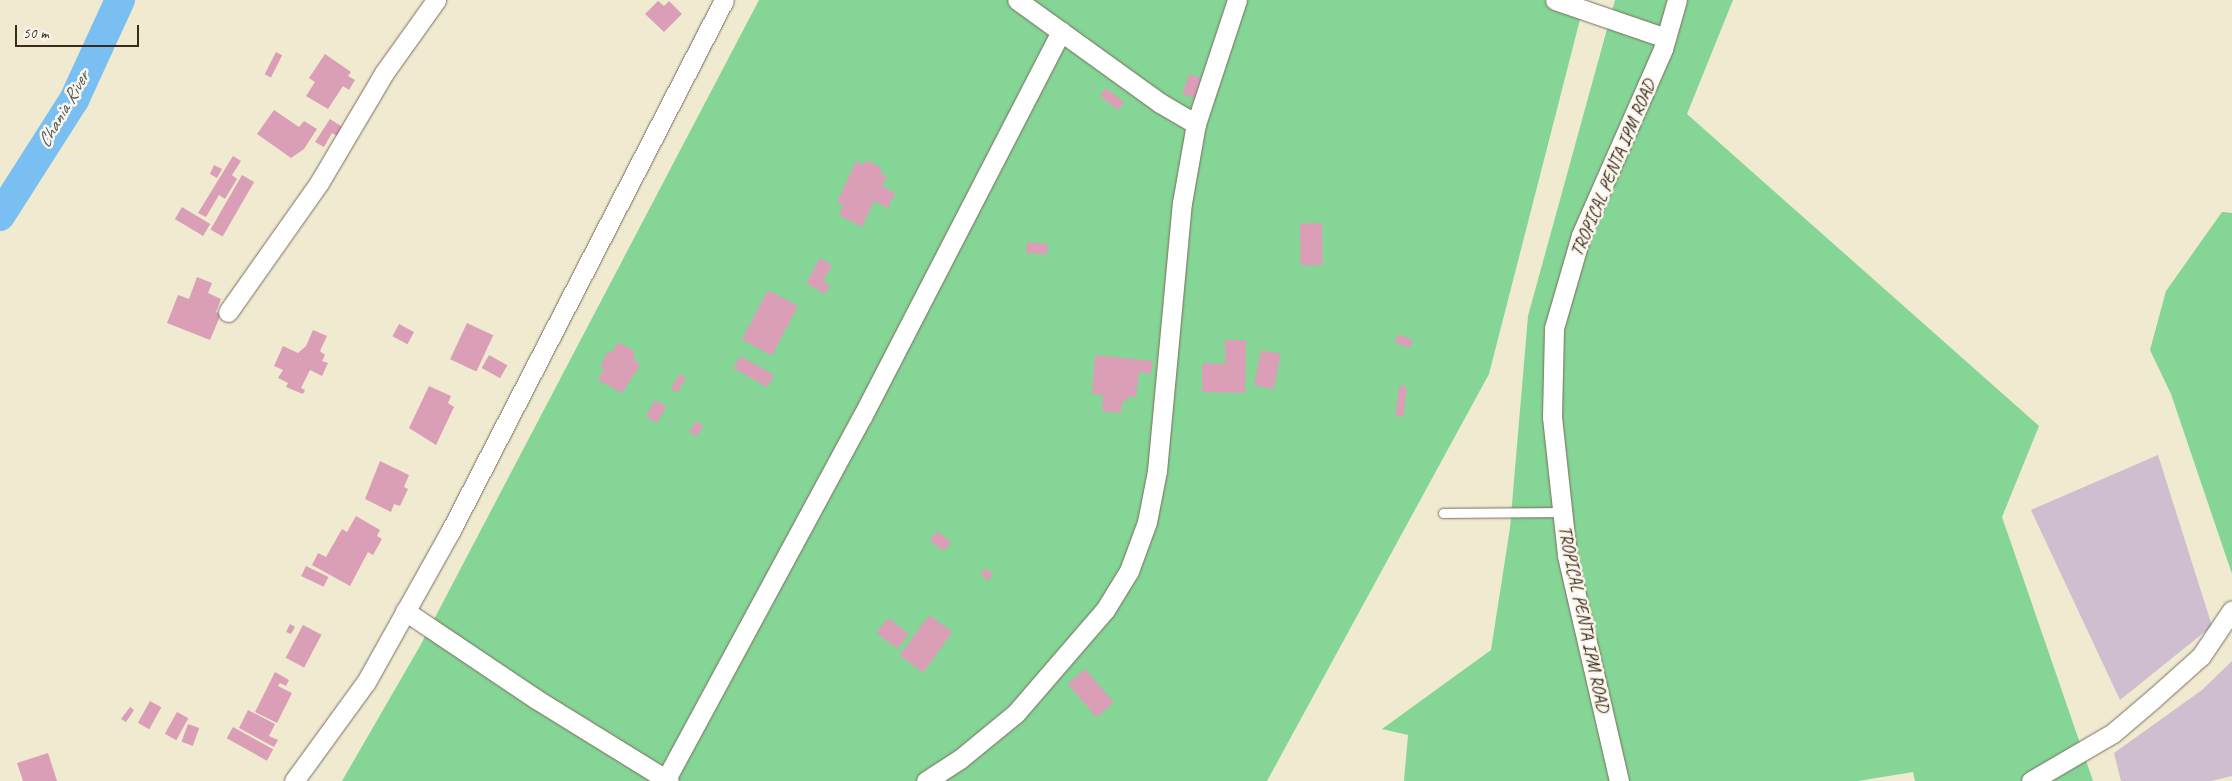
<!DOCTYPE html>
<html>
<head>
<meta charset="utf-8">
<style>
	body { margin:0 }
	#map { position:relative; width:2232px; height:781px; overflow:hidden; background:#f0ead1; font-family:Caveat,sans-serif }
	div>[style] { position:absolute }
	.industrial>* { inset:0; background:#cfbdd0 }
	.green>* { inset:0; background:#84d596 }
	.river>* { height:30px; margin:-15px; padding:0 15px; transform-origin:15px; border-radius:15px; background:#7abff1 }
	.building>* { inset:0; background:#db9eb7; transform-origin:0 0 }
	.roads { filter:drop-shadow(0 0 1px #7a6d5d) drop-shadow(0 0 1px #7a6d5d) }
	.lane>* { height:9px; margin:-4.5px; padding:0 4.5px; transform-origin:4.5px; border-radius:4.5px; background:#fff }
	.street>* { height:19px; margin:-9.5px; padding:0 9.5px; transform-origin:9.5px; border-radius:9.5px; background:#fff }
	span { translate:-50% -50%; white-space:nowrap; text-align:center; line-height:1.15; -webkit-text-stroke:5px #fbf7ec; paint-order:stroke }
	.street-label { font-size:18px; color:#3b2a1e }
	.water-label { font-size:19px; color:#4e575d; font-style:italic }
	.scale { position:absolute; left:15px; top:25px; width:124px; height:22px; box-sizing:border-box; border:2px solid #3b2a1e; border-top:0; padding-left:6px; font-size:15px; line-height:18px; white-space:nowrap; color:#3b2a1e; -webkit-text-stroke:4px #fbf7ec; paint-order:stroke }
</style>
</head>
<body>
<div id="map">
	<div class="industrial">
		<div style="clip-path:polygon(2158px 455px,2212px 626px,2120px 700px,2031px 510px)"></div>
		<div style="clip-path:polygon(2232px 661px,2232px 776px,2211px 781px,2121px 781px,2114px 753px,2202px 690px)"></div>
	</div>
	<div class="green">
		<div style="clip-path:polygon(759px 0,1585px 0,1489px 374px,1267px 781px,342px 781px,420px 646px)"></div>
		<div style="clip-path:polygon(1615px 0,1733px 0,1687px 114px,2039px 426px,2002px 517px,2093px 781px,1915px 781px,1913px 772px,1858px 781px,1404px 781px,1408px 735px,1382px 729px,1491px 650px,1510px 528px,1528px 316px)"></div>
		<div style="clip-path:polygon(2222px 212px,2232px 213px,2232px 574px,2171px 394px,2150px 350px,2166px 291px)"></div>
	</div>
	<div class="river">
		<div style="left:0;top:216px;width:138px;rotate:-57.5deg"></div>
		<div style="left:74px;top:100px;width:110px;rotate:-65.3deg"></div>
	</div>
	<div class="building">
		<div style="clip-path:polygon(658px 1px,664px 6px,669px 1px,682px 14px,664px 32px,645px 14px)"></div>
		<div style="left:276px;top:52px;width:7px;height:25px;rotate:27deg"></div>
		<div style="clip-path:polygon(325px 54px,351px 72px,348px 76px,355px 80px,349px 90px,343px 86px,328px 109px,306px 96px,315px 82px,309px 78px)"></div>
		<div style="left:1189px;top:74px;width:13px;height:21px;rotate:18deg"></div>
		<div style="left:1106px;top:88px;width:23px;height:10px;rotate:38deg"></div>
		<div style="clip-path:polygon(274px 110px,299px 127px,304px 121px,317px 129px,304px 149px,291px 158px,257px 134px)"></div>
		<div style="clip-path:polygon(330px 119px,344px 128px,339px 137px,332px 133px,324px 147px,315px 142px)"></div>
		<div style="clip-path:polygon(233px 156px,241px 161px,232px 175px,237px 179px,225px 199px,219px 195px,206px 217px,198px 213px)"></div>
		<div style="clip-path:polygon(866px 160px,882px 168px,880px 173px,887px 176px,882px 186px,895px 193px,888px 208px,874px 201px,862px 227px,839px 215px,843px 205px,837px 202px,856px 161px,864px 165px)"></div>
		<div style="clip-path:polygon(214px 165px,222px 169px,217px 178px,210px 174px)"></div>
		<div style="left:242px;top:175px;width:14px;height:63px;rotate:30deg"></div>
		<div style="left:182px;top:207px;width:33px;height:14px;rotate:31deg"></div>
		<div style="left:1322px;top:223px;width:42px;height:22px;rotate:89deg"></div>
		<div style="left:1027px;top:242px;width:21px;height:11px;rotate:5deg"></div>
		<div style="clip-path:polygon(820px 258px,832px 265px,823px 281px,830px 285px,825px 294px,806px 283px)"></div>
		<div style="clip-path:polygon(197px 277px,212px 283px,208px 293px,221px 299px,216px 312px,221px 314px,210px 340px,167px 323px,178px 295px,189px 299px)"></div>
		<div style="left:768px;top:290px;width:34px;height:56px;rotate:28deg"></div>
		<div style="left:467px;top:323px;width:29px;height:40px;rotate:25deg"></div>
		<div style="left:399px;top:324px;width:17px;height:14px;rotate:28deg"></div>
		<div style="clip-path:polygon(313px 330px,327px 336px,320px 351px,325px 355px,322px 361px,328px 363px,322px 376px,310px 370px,301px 388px,305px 390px,303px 394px,286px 387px,288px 383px,278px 378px,283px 370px,274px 366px,283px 346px,298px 353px,306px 346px)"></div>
		<div style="left:1398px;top:334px;width:16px;height:9px;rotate:22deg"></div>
		<div style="clip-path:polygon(1225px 340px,1246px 340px,1245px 393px,1202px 392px,1202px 363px,1225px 364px)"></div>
		<div style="clip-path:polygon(618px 342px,634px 351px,634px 359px,640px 365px,622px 393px,598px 380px,604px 368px,600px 366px,608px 351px,612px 353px)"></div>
		<div style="left:1261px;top:350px;width:20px;height:36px;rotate:11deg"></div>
		<div style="left:489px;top:355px;width:21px;height:15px;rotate:29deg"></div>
		<div style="clip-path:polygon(1095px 355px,1153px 361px,1151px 374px,1139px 372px,1136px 397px,1128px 396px,1127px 402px,1122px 401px,1121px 413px,1102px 411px,1103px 395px,1092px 394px)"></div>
		<div style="left:740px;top:356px;width:39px;height:14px;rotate:29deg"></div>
		<div style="left:679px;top:374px;width:8px;height:17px;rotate:30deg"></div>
		<div style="clip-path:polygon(429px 386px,451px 396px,448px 403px,454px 407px,436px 445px,409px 428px)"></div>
		<div style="left:1399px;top:386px;width:8px;height:30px;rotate:7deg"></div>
		<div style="left:655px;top:400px;width:13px;height:19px;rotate:29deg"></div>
		<div style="left:696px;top:421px;width:9px;height:13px;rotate:32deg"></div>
		<div style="clip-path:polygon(380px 461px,409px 475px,404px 487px,408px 489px,400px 506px,394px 504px,391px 512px,365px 499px)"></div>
		<div style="clip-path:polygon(356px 516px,380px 530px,377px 536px,382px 539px,373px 555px,368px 552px,350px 586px,312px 565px,318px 553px,326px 557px,342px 529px,347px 532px)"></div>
		<div style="left:937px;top:531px;width:18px;height:12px;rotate:38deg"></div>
		<div style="left:306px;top:566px;width:25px;height:11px;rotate:26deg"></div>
		<div style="left:985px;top:568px;width:10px;height:8px;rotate:37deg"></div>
		<div style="left:929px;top:615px;width:29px;height:50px;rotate:36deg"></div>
		<div style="left:888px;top:618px;width:26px;height:19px;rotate:37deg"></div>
		<div style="clip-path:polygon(290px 624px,295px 627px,291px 634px,286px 632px)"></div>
		<div style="left:303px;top:625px;width:21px;height:37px;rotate:28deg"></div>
		<div style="left:1085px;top:669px;width:44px;height:23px;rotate:49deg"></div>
		<div style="clip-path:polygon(275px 672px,289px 680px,286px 686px,280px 683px,278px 686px,292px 693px,277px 723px,255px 712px)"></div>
		<div style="left:150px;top:701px;width:13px;height:25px;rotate:29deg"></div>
		<div style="clip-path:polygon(130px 707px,134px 710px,126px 722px,121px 719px)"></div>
		<div style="clip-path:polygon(248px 710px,275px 724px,269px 736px,278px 740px,274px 747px,239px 728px)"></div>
		<div style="left:177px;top:712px;width:13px;height:25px;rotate:29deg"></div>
		<div style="left:188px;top:724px;width:12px;height:19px;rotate:20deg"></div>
		<div style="left:233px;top:727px;width:46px;height:13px;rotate:29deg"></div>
		<div style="clip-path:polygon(48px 753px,57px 781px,23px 781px,17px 763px)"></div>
	</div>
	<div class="roads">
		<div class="lane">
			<div style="left:1443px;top:513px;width:118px;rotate:-0.5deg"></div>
		</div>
		<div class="street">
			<div style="left:1555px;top:0;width:117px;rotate:18.9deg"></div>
			<div style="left:1196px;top:124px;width:131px;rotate:-71.7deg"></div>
			<div style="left:228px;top:312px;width:158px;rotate:-54.8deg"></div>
			<div style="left:319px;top:183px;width:128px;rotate:-59.4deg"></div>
			<div style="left:384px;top:73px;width:90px;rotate:-54.5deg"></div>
			<div style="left:405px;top:611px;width:158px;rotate:33.9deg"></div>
			<div style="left:536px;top:699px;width:156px;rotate:31.7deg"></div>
			<div style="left:666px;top:779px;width:412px;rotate:-61.6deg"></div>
			<div style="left:862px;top:417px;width:434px;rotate:-62.7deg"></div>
			<div style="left:294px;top:781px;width:122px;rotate:-54deg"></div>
			<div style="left:366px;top:682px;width:172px;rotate:-60.8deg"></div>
			<div style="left:450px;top:532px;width:598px;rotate:-62.75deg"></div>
			<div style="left:926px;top:781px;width:40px;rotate:-32.9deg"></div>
			<div style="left:960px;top:759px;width:72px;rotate:-39.4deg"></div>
			<div style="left:1016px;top:713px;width:136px;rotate:-49.2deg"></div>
			<div style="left:1105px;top:610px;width:46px;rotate:-58.4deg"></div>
			<div style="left:1129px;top:571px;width:52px;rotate:-69.8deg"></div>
			<div style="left:1147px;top:522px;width:52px;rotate:-78.9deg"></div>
			<div style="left:1157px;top:471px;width:269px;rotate:-84.7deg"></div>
			<div style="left:1182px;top:203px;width:80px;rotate:-80deg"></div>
			<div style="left:1196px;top:124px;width:42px;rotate:-149.7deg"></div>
			<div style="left:1160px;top:103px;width:176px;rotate:-144.2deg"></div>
			<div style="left:1619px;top:781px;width:232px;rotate:-103deg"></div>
			<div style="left:1567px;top:555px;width:139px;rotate:-96.2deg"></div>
			<div style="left:1552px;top:417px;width:89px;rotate:-88.7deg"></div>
			<div style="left:1554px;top:328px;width:97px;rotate:-73.8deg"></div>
			<div style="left:1581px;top:235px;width:203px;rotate:-66.2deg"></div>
			<div style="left:1663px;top:49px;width:51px;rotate:-74.1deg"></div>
			<div style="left:2031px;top:781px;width:95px;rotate:-30.3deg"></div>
			<div style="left:2113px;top:733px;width:54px;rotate:-40.5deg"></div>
			<div style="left:2154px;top:698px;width:63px;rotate:-41.8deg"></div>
			<div style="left:2201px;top:656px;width:55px;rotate:-56deg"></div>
		</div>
	</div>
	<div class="street-label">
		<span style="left:1613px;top:168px;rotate:-67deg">TROPICAL PENTA IPM ROAD</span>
		<span style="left:1584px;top:619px;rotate:78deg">TROPICAL PENTA IPM ROAD</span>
	</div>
	<div class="water-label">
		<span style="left:64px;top:110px;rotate:-60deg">Chania River</span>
	</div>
	<div class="scale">50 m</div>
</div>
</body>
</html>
